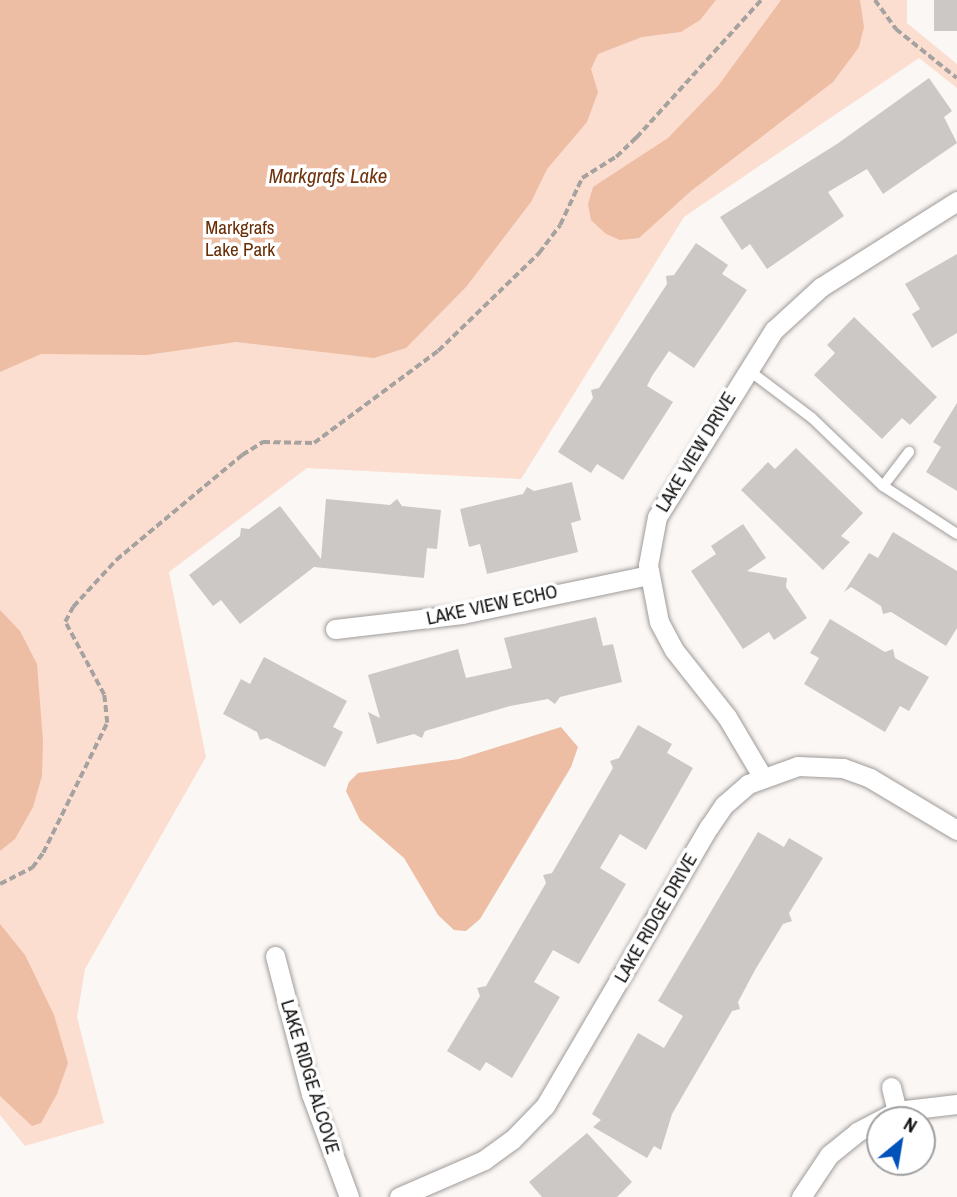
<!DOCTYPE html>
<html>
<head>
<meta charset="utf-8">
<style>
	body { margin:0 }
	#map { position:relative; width:957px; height:1197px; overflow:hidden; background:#fbf7f4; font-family:"Archivo Narrow",sans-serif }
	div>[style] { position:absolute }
	.green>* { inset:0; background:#fbded0 }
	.water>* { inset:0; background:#edbda4 }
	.building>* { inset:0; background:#ccc8c5; transform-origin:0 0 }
	.path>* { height:3.5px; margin-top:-1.75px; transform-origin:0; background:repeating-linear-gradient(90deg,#a5a2a0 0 7px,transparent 0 10.5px) }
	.roads { filter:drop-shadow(0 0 2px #9f9b99) drop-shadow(0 0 2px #9f9b99) }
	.lane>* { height:10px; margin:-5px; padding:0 5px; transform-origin:5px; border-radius:5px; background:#fff }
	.street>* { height:19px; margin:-9.5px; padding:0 9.5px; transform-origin:9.5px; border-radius:9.5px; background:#fff }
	span { translate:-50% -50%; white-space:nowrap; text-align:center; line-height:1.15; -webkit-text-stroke:7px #fff; paint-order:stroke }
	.park-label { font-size:19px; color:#682e07 }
	.street-label { font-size:19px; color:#131211 }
	.water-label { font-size:21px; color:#703510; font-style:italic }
	.north { position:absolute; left:866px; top:1106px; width:70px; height:70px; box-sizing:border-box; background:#fff; border:2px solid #a1a0a0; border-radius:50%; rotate:30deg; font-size:19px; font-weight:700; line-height:28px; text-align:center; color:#131211 }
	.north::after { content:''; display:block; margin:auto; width:24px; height:32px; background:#0052bb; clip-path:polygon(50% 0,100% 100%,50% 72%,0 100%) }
</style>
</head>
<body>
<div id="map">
	<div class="green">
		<div style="clip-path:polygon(0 0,907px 0,907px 23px,957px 64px,957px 88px,919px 58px,684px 217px,521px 479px,307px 468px,169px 572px,206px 757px,85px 969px,77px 1017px,104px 1123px,25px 1146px,0 1115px)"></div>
	</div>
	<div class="water">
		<div style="clip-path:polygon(0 0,716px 0,700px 20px,681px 32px,642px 37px,598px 54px,591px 69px,598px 92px,587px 122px,547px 169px,531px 202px,466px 287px,406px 348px,374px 358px,236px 342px,147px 355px,41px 354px,0 372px)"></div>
		<div style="clip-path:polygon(781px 0,860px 0,864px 27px,859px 47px,833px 82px,691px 191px,639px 238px,620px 240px,606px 234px,591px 220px,588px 204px,593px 187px,668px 138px,718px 86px)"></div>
		<div style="clip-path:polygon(0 610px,20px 631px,37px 664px,43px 741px,42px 776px,33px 807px,15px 839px,0 851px)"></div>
		<div style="clip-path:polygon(561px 727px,578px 747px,571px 767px,480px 919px,466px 931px,454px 930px,438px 915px,404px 858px,360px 820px,346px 791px,349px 782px,358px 773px,459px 759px)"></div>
		<div style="clip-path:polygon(0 924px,25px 955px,54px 1015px,68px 1063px,57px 1094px,41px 1123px,32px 1126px,0 1096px)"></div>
	</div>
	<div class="building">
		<div style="left:934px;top:0;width:23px;height:31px"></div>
		<div style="clip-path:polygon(929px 78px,952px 111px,944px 117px,957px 143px,883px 194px,867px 169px,828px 192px,844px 216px,767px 269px,750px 244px,742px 250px,720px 217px,837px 144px)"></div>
		<div style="clip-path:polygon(696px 243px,728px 265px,722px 274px,747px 290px,694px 368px,669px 351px,652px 376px,647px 386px,673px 402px,623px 480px,597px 464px,591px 473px,558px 452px,593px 398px,591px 390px,599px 388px,667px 284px,666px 276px,674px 275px)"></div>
		<div style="clip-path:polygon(957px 254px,957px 333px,932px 348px,912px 314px,920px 309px,905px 284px)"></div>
		<div style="clip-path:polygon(854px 317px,937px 397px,910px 425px,902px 418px,882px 439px,814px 375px,835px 353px,827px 345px)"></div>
		<div style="clip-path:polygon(957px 403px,957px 491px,926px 472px,941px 447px,933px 442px)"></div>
		<div style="clip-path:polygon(796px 448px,863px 513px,841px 536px,850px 542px,823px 570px,741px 490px,768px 462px,775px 469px)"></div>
		<div style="clip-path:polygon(572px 482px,581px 520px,571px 523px,578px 552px,487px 574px,480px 544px,469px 547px,460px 509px,523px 494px,527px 487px,534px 491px)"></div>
		<div style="clip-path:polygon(326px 499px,390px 505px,397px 499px,402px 506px,441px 510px,437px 549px,427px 548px,424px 578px,314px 567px,240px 624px,221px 600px,213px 606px,189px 575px,240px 536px,241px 528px,249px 529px,280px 506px,321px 559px)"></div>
		<div style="clip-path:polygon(743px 524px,766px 558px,747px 571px,787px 578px,786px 587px,807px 618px,774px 640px,769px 632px,743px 649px,691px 571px,716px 554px,711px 546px)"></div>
		<div style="clip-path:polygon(893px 532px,957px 571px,957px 628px,946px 646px,891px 612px,883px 614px,881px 606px,851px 587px,844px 592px,869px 553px,878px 558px)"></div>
		<div style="clip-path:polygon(596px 617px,603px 646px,613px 644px,622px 682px,560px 697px,555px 704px,548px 699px,510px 706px,425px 731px,422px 738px,414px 734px,377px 744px,368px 712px,380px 718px,368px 675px,458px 649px,466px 678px,512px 668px,504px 638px)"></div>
		<div style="clip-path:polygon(830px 619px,885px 652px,893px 649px,895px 658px,929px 677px,909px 711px,900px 706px,885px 732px,804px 684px,819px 658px,810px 653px)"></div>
		<div style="clip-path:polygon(264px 657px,347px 701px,333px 727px,343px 732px,325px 767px,267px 738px,260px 740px,257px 732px,223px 714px,241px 679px,250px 684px)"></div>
		<div style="clip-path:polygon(638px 725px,672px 744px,667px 753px,693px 768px,646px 850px,620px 834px,600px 868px,626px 884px,579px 964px,553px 950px,534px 982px,560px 997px,512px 1078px,486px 1062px,480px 1071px,447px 1051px,480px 996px,477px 988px,486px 986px,546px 883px,543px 875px,552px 873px,613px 768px,610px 761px,619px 758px)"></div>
		<div style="clip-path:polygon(758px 832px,784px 847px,789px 838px,823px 858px,789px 913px,792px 921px,783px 924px,755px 970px,738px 1002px,740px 1009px,732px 1011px,672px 1114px,661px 1150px,654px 1146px,647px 1158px,593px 1127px,601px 1120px,592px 1114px,638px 1033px,664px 1048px,683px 1016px,658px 1001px)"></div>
		<div style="clip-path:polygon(587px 1133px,632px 1182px,617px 1197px,542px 1197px,529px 1182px)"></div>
	</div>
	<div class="path">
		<div style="left:875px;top:0;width:36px;rotate:54deg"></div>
		<div style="left:896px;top:29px;width:78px;rotate:38.8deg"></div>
		<div style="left:0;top:884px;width:36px;rotate:-27deg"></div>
		<div style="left:32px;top:868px;width:19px;rotate:-54deg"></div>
		<div style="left:43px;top:853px;width:145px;rotate:-63.8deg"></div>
		<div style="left:107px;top:723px;width:28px;rotate:-96deg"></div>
		<div style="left:104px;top:695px;width:83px;rotate:-118.1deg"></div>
		<div style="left:65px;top:622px;width:17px;rotate:-62deg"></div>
		<div style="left:73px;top:607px;width:64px;rotate:-47.5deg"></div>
		<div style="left:116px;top:560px;width:164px;rotate:-39.8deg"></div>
		<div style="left:242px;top:455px;width:25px;rotate:-32deg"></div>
		<div style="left:263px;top:442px;width:51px;rotate:1.1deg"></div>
		<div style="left:314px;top:443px;width:154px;rotate:-36.6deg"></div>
		<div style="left:438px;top:351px;width:141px;rotate:-44.1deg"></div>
		<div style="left:539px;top:253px;width:35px;rotate:-53deg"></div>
		<div style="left:560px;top:225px;width:52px;rotate:-64.9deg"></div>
		<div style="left:582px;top:178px;width:40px;rotate:-32deg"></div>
		<div style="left:616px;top:157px;width:28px;rotate:-44deg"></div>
		<div style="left:636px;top:138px;width:186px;rotate:-47.8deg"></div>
	</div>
	<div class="roads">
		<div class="lane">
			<div style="left:747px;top:369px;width:81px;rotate:37deg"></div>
			<div style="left:812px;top:418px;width:98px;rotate:43.8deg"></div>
			<div style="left:883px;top:486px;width:88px;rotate:33deg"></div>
			<div style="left:883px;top:486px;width:43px;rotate:-52.6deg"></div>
		</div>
		<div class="street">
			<div style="left:335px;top:629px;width:128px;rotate:-6.7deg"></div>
			<div style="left:462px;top:614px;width:191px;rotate:-11.8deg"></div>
			<div style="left:762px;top:776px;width:69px;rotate:-120.7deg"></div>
			<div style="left:727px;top:717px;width:85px;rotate:-128.3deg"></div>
			<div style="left:674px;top:650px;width:32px;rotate:-118deg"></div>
			<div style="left:659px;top:622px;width:58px;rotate:-100.9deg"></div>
			<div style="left:648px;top:565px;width:49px;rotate:-79.4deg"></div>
			<div style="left:657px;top:517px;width:221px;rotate:-58deg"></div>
			<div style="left:774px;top:330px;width:64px;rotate:-42.5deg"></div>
			<div style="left:821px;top:287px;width:161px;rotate:-32.3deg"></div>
			<div style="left:275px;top:956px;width:143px;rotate:75.4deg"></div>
			<div style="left:311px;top:1094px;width:110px;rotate:69.7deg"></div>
			<div style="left:891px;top:1087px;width:25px;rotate:76deg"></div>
			<div style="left:399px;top:1197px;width:93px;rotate:-23.5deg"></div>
			<div style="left:484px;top:1160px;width:34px;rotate:-36deg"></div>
			<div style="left:512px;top:1140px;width:47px;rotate:-45.9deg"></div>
			<div style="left:545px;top:1106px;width:324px;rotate:-59.6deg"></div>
			<div style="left:709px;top:827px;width:27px;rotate:-56deg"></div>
			<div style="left:724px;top:805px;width:32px;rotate:-41deg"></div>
			<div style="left:748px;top:784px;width:53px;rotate:-19.8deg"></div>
			<div style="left:798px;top:766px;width:45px;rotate:2.5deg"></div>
			<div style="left:843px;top:768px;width:29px;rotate:20deg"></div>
			<div style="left:870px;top:778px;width:101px;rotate:30.9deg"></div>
			<div style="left:801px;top:1197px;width:50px;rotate:-56.3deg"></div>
			<div style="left:829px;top:1155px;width:36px;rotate:-39deg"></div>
			<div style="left:857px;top:1132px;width:45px;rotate:-27.7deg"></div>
			<div style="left:897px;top:1111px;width:60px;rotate:-6.7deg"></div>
		</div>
	</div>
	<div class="park-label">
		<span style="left:240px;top:239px">Markgrafs<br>Lake Park</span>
	</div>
	<div class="street-label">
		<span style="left:696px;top:452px;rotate:-59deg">LAKE VIEW DRIVE</span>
		<span style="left:492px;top:605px;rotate:-12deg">LAKE VIEW ECHO</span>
		<span style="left:656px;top:918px;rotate:-60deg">LAKE RIDGE DRIVE</span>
		<span style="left:310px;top:1077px;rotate:73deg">LAKE RIDGE ALCOVE</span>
	</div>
	<div class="water-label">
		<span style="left:328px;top:176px">Markgrafs Lake</span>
	</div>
	<div class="north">N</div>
</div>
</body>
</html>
